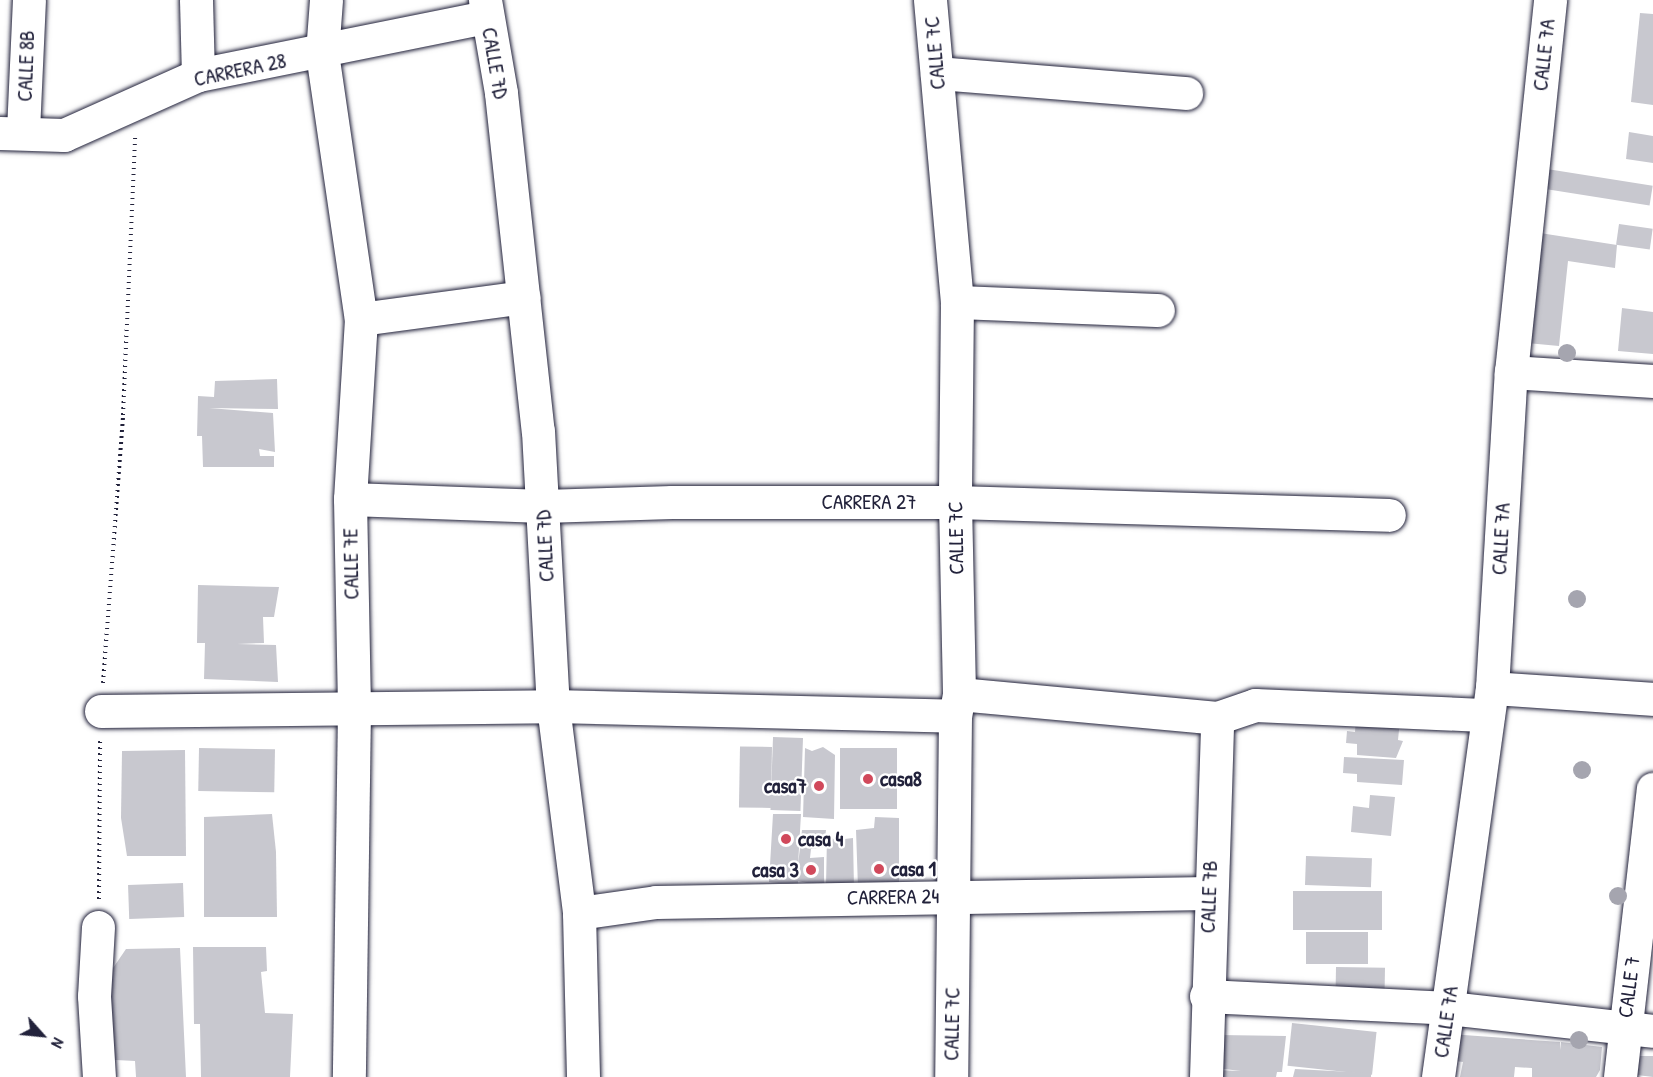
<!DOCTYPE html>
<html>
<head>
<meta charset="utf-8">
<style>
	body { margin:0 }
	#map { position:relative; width:1653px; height:1077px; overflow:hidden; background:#fff; font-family:"Patrick Hand",sans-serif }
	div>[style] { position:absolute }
	.building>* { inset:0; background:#c8c8cf; transform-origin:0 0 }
	.path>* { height:4px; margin-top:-2px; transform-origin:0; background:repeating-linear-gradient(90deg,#22223b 0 1.5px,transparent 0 6px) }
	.roads { filter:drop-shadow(0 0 2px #22223b) drop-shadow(0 0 2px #22223b) }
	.minor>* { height:33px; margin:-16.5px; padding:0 16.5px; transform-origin:16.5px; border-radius:16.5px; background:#fff }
	.trees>* { width:18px; height:18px; margin:-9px; border-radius:50%; background:#a5a5af }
	.dots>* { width:16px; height:16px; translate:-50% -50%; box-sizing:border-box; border:3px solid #fff; border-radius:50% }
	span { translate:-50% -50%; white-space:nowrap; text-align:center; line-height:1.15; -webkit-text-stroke:4.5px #fff; paint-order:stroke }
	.street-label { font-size:21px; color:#22223b }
	.poi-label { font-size:21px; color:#22223b; font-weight:700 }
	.left { translate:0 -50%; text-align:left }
	.right { translate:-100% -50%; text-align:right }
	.north { position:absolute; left:12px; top:1005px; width:60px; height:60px; -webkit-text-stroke:4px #fff; paint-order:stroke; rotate:117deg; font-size:16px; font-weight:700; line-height:24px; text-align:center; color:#22223b }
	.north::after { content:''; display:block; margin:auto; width:21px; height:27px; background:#22223b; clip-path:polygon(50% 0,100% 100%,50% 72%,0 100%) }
</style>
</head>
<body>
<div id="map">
	<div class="building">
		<div style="clip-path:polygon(1640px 13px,1653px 14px,1653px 105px,1631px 102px)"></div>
		<div style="clip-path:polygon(1629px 132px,1653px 136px,1653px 163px,1626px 159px)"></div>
		<div style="left:1547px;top:169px;width:107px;height:20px;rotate:9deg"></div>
		<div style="left:1619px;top:224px;width:34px;height:21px;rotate:8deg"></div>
		<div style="clip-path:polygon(1540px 233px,1617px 245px,1615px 268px,1568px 261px,1559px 346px,1527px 343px)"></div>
		<div style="clip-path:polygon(1622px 308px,1653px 312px,1653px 354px,1618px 351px)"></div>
		<div style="clip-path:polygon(277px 379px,278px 409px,209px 408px,273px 413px,275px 452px,259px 449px,260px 456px,274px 456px,274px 467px,203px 467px,202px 436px,197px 436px,198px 396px,214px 397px,215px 381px)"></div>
		<div style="clip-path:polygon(198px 585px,279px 587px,274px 617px,263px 617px,264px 643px,237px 644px,276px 645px,278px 682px,204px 679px,205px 643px,197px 643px)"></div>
		<div style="clip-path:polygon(1356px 717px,1400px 720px,1398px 740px,1403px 741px,1396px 758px,1357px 755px,1357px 744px,1346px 743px,1347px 731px,1355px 732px)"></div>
		<div style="left:803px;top:738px;width:73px;height:30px;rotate:92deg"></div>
		<div style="left:772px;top:747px;width:61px;height:32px;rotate:91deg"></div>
		<div style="clip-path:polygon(823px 747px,835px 755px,834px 819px,803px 817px,805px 748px,812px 751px)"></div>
		<div style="left:199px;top:748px;width:76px;height:43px;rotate:1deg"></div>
		<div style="left:897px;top:748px;width:61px;height:57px;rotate:90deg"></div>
		<div style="clip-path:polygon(185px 750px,186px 856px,127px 856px,121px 818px,122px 751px)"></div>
		<div style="clip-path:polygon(1344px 757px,1404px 760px,1402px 785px,1357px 782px,1357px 774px,1343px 773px)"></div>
		<div style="clip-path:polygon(1370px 795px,1395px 797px,1391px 836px,1351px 832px,1353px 806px,1369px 808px)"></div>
		<div style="clip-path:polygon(272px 814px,276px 852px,277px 917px,204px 917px,204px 817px)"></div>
		<div style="clip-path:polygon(773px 814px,801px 814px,798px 865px,802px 830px,826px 830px,824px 847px,811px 849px,810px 858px,824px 857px,824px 887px,798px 881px,798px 885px,769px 882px)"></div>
		<div style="clip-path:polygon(875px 817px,899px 818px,899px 887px,858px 888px,856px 830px,874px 828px)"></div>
		<div style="clip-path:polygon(827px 836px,836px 840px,853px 838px,854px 889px,826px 886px)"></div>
		<div style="left:1306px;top:856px;width:66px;height:29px;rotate:2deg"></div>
		<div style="left:183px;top:883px;width:34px;height:55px;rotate:88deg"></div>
		<div style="left:1293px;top:891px;width:89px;height:39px"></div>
		<div style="left:1306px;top:932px;width:62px;height:32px"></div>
		<div style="clip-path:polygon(193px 947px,266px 947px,267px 971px,261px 972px,265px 1013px,293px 1014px,290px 1077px,201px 1077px,200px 1024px,194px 1024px)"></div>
		<div style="clip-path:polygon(180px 948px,186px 1077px,136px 1077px,135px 1061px,97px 1059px,94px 996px,126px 949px)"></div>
		<div style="left:1336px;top:967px;width:49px;height:31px;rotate:1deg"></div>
		<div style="left:1292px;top:1023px;width:85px;height:43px;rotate:6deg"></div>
		<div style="clip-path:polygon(1450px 1034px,1560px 1042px,1560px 1050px,1561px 1042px,1602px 1047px,1600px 1070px,1596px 1077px,1532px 1077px,1532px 1068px,1515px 1067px,1514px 1077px,1460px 1077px,1463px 1062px,1447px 1060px)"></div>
		<div style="clip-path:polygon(1219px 1035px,1286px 1036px,1282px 1072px,1277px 1072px,1276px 1077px,1213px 1077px,1213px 1070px,1241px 1071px,1216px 1068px)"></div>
		<div style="clip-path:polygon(1640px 1056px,1653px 1056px,1653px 1077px,1637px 1075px)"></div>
		<div style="clip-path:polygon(1295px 1069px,1371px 1073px,1371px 1077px,1293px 1077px)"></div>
	</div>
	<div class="path">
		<div style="left:103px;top:683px;width:269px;rotate:-85.7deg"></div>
		<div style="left:123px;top:415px;width:278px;rotate:-87.5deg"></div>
		<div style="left:99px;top:899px;width:161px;rotate:-89.6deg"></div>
	</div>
	<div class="roads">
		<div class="minor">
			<div style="left:196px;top:0;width:75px;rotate:88.5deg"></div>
			<div style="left:326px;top:0;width:53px;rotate:94.3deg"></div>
			<div style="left:322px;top:53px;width:269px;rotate:81.7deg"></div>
			<div style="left:361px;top:319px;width:180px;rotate:93.5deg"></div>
			<div style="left:350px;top:499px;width:210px;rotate:88.9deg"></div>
			<div style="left:354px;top:709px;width:368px;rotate:90.8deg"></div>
			<div style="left:485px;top:0;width:94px;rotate:80.2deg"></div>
			<div style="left:501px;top:93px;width:340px;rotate:83.8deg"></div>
			<div style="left:538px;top:431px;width:275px;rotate:86.9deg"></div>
			<div style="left:553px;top:706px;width:209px;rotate:82.8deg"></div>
			<div style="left:579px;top:913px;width:164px;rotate:88.6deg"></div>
			<div style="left:930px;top:0;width:303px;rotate:84.9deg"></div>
			<div style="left:957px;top:302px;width:200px;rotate:90.6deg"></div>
			<div style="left:955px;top:502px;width:192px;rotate:88.8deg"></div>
			<div style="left:959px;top:694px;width:22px;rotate:100deg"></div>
			<div style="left:955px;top:716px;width:361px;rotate:90.6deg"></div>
			<div style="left:937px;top:73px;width:250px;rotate:4.6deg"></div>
			<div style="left:23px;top:131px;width:131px;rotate:-87.4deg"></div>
			<div style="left:0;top:133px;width:64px;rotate:1.8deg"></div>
			<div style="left:64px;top:135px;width:147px;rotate:-24.1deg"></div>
			<div style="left:198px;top:75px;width:294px;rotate:-11.4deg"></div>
			<div style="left:957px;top:302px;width:201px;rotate:2.3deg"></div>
			<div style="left:361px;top:319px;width:164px;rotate:-7.7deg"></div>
			<div style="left:1511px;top:372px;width:142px;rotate:3.6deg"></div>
			<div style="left:350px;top:499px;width:193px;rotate:2.1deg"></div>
			<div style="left:543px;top:506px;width:129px;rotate:-1.8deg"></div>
			<div style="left:672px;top:502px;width:283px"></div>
			<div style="left:955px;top:502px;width:434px;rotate:1.7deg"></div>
			<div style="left:1492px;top:688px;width:161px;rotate:3.9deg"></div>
			<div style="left:959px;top:694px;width:259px;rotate:5.3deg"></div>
			<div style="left:1217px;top:718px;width:40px;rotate:-18.9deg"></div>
			<div style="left:1255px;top:705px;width:233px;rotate:2.5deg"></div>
			<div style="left:101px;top:711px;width:452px;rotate:-0.6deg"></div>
			<div style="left:553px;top:706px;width:402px;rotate:1.4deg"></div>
			<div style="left:579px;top:913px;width:78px;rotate:-8.1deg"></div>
			<div style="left:656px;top:902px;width:553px;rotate:-0.93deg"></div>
			<div style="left:98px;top:927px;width:69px;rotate:93.3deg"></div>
			<div style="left:94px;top:996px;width:81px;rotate:86.5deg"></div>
			<div style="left:1206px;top:996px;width:243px;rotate:2.8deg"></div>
			<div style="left:1449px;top:1008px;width:205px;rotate:6.4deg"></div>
			<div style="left:1206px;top:1077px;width:359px;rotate:-88.2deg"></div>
			<div style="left:1438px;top:1077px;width:393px;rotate:-82.1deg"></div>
			<div style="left:1492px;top:688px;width:317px;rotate:-86.6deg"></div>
			<div style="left:1511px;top:372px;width:374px;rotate:-84deg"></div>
			<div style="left:1620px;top:1077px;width:290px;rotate:-83.5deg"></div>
		</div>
	</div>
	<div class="trees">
		<div style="left:1567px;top:353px"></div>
		<div style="left:1577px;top:599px"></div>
		<div style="left:1582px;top:770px"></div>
		<div style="left:1618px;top:896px"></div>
		<div style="left:1579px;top:1040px"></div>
	</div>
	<div class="dots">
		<div style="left:868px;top:779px;background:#d1495b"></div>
		<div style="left:819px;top:786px;background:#d1495b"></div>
		<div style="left:786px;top:839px;background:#d1495b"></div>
		<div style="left:879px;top:869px;background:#d1495b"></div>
		<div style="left:811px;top:870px;background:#d1495b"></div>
	</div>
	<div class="street-label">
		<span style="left:935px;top:53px;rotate:-95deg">CALLE 7C</span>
		<span style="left:1544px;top:55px;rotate:-84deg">CALLE 7A</span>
		<span style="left:495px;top:63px;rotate:80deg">CALLE 7D</span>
		<span style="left:26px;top:66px;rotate:-88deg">CALLE 8B</span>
		<span style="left:240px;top:70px;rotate:-12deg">CARRERA 28</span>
		<span style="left:869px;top:502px">CARRERA 27</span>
		<span style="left:956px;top:538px;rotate:-91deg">CALLE 7C</span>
		<span style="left:1501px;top:539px;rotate:-87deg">CALLE 7A</span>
		<span style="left:545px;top:546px;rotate:-93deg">CALLE 7D</span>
		<span style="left:351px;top:564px;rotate:-91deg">CALLE 7E</span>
		<span style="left:893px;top:897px;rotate:-1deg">CARRERA 24</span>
		<span style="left:1209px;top:897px;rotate:-88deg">CALLE 7B</span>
		<span style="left:1629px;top:987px;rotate:-83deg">CALLE 7</span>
		<span style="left:1446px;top:1022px;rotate:-82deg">CALLE 7A</span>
		<span style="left:952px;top:1024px;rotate:-89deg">CALLE 7C</span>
	</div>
	<div class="poi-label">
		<span class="left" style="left:880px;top:779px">casa8</span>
		<span class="right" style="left:807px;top:786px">casa7</span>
		<span class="left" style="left:798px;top:839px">casa 4</span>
		<span class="left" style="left:891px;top:869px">casa 1</span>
		<span class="right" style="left:799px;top:870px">casa 3</span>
	</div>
	<div class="north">N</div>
</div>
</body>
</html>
